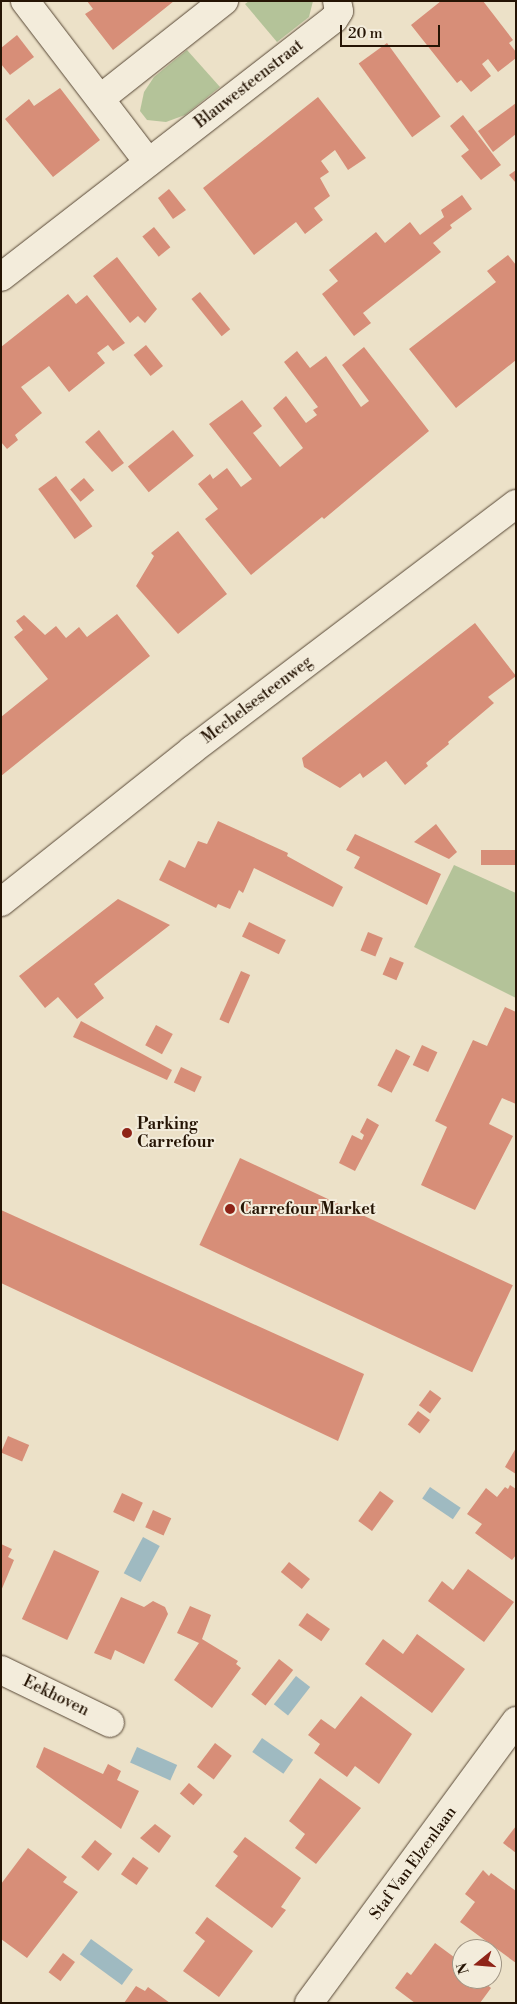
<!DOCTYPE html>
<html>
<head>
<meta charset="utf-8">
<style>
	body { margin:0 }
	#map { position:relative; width:517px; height:2004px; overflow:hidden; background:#ece1c8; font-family:"Libre Bodoni",serif }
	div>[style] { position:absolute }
	.green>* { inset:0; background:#b4c399 }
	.water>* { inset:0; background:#9fbac1; transform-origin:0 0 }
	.building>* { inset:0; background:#d78e78; transform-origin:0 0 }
	.roads { filter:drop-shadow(0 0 1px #574735) drop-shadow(0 0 1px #574735) }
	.street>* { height:28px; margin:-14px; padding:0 14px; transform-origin:14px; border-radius:14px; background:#f3ecdb }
	.secondary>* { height:28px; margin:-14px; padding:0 14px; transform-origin:14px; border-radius:14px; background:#f3ecdb }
	.dots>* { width:14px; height:14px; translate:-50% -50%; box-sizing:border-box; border:2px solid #f3ecdb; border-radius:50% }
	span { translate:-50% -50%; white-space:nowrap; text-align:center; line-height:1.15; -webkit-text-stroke:4px #f3ecdb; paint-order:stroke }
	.street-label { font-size:16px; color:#251404 }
	.poi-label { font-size:16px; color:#251404; font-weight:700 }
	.left { translate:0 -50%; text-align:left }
	.frame { position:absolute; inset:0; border:2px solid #251404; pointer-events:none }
	.north { position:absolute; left:452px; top:1939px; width:50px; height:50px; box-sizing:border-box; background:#f3ecdb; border:1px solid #a19685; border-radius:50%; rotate:253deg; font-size:14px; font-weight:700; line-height:20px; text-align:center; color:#251404 }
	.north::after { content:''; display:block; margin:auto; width:18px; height:22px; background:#8f2418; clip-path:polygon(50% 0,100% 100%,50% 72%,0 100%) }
	.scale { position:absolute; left:340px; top:25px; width:100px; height:22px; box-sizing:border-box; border:2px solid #251404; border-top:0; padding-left:6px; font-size:15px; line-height:18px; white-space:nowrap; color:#251404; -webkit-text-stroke:4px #f3ecdb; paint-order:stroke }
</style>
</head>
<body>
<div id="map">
	<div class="green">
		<div style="clip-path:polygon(249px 1px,313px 1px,309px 17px,277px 42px,245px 4px)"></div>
		<div style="clip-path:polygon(187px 50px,220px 87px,185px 115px,166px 122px,147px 120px,140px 111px,144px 92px,154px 77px)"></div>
		<div style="clip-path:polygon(454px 865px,516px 893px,516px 998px,414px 947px)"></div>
	</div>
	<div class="water">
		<div style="left:430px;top:1487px;width:37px;height:14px;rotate:34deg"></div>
		<div style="left:143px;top:1537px;width:19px;height:41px;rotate:28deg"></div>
		<div style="left:296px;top:1676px;width:18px;height:36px;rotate:38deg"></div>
		<div style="left:262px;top:1738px;width:38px;height:17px;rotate:35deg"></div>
		<div style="left:137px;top:1747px;width:44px;height:17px;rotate:24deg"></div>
		<div style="left:91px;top:1939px;width:52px;height:19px;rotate:36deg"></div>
	</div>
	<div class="building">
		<div style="clip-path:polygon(87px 1px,174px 1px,113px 50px,85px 14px,93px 9px)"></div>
		<div style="clip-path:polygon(441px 1px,483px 1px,513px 40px,509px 43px,516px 52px,516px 58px,498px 72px,488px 59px,482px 64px,491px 76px,471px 92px,461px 80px,457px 83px,411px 25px)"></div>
		<div style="clip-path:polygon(17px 35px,34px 57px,10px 75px,1px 64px,1px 48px)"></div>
		<div style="left:387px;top:43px;width:91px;height:35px;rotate:54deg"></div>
		<div style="clip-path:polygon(60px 88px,100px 140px,53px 177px,5px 119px,29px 99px,34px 106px)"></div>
		<div style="clip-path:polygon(318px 97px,366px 158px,348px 170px,335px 150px,321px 161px,329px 172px,320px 178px,330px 196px,314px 208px,323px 220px,305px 234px,296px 222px,254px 255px,203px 188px)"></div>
		<div style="clip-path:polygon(516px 103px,516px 134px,493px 152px,478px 131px)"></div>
		<div style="clip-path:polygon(463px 115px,501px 165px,481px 180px,461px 156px,469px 150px,450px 126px)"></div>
		<div style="clip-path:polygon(516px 170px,516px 183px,509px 175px)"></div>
		<div style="clip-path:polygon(169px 189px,186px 210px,173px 219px,158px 198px)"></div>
		<div style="clip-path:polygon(462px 195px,472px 209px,450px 225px,452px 228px,433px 243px,441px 252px,363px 313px,371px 323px,354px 336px,322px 294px,338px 281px,329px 270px,376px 232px,385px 243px,410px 222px,420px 235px,444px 217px,441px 210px)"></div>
		<div style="left:154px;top:227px;width:26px;height:15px;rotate:51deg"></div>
		<div style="clip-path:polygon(508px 255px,516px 265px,516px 360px,456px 408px,409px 349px,496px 282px,487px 271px)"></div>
		<div style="clip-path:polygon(117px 257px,157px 309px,145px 323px,138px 316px,130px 323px,93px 276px)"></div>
		<div style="left:200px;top:292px;width:48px;height:11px;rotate:51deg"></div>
		<div style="clip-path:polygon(68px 294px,76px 304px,87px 295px,125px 343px,113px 351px,108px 345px,97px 353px,105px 363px,69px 392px,49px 366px,21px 387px,42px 413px,15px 435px,18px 440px,7px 449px,1px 442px,1px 347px)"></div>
		<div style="left:146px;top:345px;width:27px;height:16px;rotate:51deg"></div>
		<div style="clip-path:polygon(364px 347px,429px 431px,324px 519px,322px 517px,251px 575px,205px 519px,218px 509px,198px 484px,210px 474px,213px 479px,227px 468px,241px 487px,252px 479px,209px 424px,242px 400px,262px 426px,253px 433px,280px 467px,303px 448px,273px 408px,286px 396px,306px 423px,317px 415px,313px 410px,318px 407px,284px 362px,297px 351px,310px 368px,326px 356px,361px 407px,369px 401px,342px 365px)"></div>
		<div style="clip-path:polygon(99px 430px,124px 463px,112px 472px,85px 442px)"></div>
		<div style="left:173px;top:430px;width:33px;height:58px;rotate:51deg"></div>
		<div style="left:56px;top:476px;width:62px;height:22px;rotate:54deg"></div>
		<div style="left:84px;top:478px;width:16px;height:18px;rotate:50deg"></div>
		<div style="clip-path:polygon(178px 531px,227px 594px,178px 634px,136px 586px,154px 556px,151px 553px)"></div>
		<div style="clip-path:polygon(117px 614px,150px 656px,1px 776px,1px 717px,48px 679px,14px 637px,23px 630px,16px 621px,24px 615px,45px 635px,56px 626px,66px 638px,79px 627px,87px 637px)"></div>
		<div style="clip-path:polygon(475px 623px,516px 676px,488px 697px,494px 703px,448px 742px,449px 744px,426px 763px,428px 766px,405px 785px,386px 761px,363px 778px,360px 773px,340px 788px,304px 767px,302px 758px)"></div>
		<div style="clip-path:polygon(218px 821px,288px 853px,287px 856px,343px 887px,333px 907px,254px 868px,243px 893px,239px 890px,230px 909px,218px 904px,216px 908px,159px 880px,169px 860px,185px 868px,198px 841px,207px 844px)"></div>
		<div style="clip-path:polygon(436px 824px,457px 852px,449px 859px,414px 842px)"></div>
		<div style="clip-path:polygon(355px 834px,441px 874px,427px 905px,354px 868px,360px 857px,346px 850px)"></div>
		<div style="left:516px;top:850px;width:15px;height:35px;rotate:90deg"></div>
		<div style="clip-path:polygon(118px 899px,170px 925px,94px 984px,104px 998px,77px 1019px,58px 997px,45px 1008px,19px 976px)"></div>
		<div style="left:249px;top:922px;width:41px;height:16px;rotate:26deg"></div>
		<div style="left:368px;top:932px;width:16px;height:20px;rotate:22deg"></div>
		<div style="left:390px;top:957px;width:15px;height:19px;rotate:23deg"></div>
		<div style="left:241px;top:971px;width:10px;height:53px;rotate:24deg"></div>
		<div style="clip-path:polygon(505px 1007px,516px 1012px,516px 1104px,502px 1098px,489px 1124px,513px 1136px,475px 1210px,421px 1185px,447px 1127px,435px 1121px,473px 1040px,487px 1046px)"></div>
		<div style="clip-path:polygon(81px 1021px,172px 1070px,167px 1080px,73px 1037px)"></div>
		<div style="left:156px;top:1025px;width:19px;height:23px;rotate:28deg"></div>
		<div style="left:422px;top:1045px;width:17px;height:22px;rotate:25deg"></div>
		<div style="left:396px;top:1049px;width:16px;height:41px;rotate:27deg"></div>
		<div style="left:181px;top:1067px;width:23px;height:17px;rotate:25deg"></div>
		<div style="clip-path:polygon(367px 1118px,379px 1125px,355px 1171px,339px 1163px,352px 1135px,362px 1140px,364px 1135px,360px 1132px)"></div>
		<div style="left:240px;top:1158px;width:301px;height:96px;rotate:25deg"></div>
		<div style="clip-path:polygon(1px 1210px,364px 1374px,338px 1441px,1px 1283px)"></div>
		<div style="left:430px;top:1390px;width:14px;height:19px;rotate:36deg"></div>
		<div style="left:418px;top:1411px;width:15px;height:17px;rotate:37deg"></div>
		<div style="left:8px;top:1436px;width:23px;height:18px;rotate:23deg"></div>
		<div style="clip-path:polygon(516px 1448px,516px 1474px,505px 1467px)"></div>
		<div style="clip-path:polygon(510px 1485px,516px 1489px,516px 1555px,512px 1560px,475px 1533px,482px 1524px,467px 1514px,486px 1488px,497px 1497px,505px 1487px,508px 1489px)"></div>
		<div style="left:380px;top:1491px;width:17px;height:37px;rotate:36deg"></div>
		<div style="left:122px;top:1493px;width:23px;height:21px;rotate:25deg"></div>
		<div style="left:153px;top:1510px;width:20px;height:19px;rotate:24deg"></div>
		<div style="clip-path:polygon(1px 1544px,12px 1549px,8px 1557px,14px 1560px,1px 1591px)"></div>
		<div style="left:54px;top:1550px;width:50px;height:76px;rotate:25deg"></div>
		<div style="left:289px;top:1562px;width:27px;height:13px;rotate:39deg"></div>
		<div style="clip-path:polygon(468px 1569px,514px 1602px,484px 1642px,428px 1601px,442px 1581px,453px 1590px)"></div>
		<div style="clip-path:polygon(121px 1597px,144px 1607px,153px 1601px,165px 1607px,168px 1614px,144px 1664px,115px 1650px,111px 1660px,94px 1653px)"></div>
		<div style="clip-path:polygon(190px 1606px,211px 1615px,202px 1639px,238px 1661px,236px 1664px,241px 1668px,212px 1708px,174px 1680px,199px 1643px,177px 1633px)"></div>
		<div style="left:307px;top:1613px;width:28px;height:15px;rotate:35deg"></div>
		<div style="clip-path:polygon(417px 1634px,465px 1669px,432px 1713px,365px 1664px,383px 1639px,403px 1654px)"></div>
		<div style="left:279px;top:1659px;width:18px;height:45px;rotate:38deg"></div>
		<div style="clip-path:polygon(361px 1696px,412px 1734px,379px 1784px,355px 1766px,347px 1777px,314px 1753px,320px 1744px,308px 1735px,321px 1719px,335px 1729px)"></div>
		<div style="left:215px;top:1743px;width:21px;height:30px;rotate:37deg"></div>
		<div style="clip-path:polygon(44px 1747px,103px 1774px,108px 1764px,121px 1771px,117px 1780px,139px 1791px,121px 1829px,36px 1767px)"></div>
		<div style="clip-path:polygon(320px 1778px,361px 1808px,316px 1864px,295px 1848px,305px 1834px,289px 1821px)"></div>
		<div style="left:189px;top:1783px;width:18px;height:14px;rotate:41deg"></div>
		<div style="clip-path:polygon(155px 1824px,171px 1836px,159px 1853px,140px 1838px)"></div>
		<div style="clip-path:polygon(516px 1826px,516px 1853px,503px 1843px)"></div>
		<div style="clip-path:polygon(245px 1837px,301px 1878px,281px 1907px,286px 1910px,272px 1928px,215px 1886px,238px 1856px,233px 1852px)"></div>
		<div style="left:95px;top:1840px;width:22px;height:22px;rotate:39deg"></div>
		<div style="clip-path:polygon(28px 1848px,67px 1877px,63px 1882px,78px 1892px,27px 1958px,1px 1939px,1px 1884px)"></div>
		<div style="left:133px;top:1857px;width:19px;height:21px;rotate:35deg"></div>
		<div style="clip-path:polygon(483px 1870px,489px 1876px,491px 1873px,516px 1891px,516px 1963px,460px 1922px,475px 1902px,465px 1894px)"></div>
		<div style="clip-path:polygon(207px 1917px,253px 1951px,219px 1997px,183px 1971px,205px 1941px,195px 1933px)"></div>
		<div style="clip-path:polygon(435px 1943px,462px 1963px,462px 1979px,480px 1979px,491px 1988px,480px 2003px,415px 2003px,395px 1988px,407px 1972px,411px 1975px)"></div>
		<div style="left:63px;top:1953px;width:15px;height:24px;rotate:37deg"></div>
		<div style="clip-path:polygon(136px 1986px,145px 1991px,148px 1987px,170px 2003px,124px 2003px)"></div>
	</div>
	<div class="roads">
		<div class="street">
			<div style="left:25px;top:1px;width:203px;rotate:52.6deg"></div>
			<div style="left:101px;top:98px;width:157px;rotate:-38.3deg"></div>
			<div style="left:1px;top:277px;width:421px;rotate:-37.8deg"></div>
			<div style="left:334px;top:19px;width:9px;rotate:-58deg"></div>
			<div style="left:339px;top:11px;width:10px;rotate:-101deg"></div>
			<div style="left:1px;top:1670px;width:121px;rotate:25.9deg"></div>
			<div style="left:309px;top:2003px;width:350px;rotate:-53.7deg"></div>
		</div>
		<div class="secondary">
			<div style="left:1px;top:902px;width:244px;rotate:-38.5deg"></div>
			<div style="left:192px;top:750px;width:407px;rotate:-37.2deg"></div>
		</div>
	</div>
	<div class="dots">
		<div style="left:127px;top:1133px;background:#8f2418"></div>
		<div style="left:230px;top:1209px;background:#8f2418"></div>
	</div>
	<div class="street-label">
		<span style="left:249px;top:84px;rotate:-38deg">Blauwesteenstraat</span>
		<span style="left:257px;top:700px;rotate:-37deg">Mechelsesteenweg</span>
		<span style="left:56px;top:1696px;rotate:26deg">Eekhoven</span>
		<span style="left:413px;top:1863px;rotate:-54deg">Staf Van Elzenlaan</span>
	</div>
	<div class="poi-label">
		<span class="left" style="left:137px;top:1133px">Parking<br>Carrefour</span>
		<span class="left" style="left:240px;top:1209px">Carrefour Market</span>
	</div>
	<div class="frame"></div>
	<div class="north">N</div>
	<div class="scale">20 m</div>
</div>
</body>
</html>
